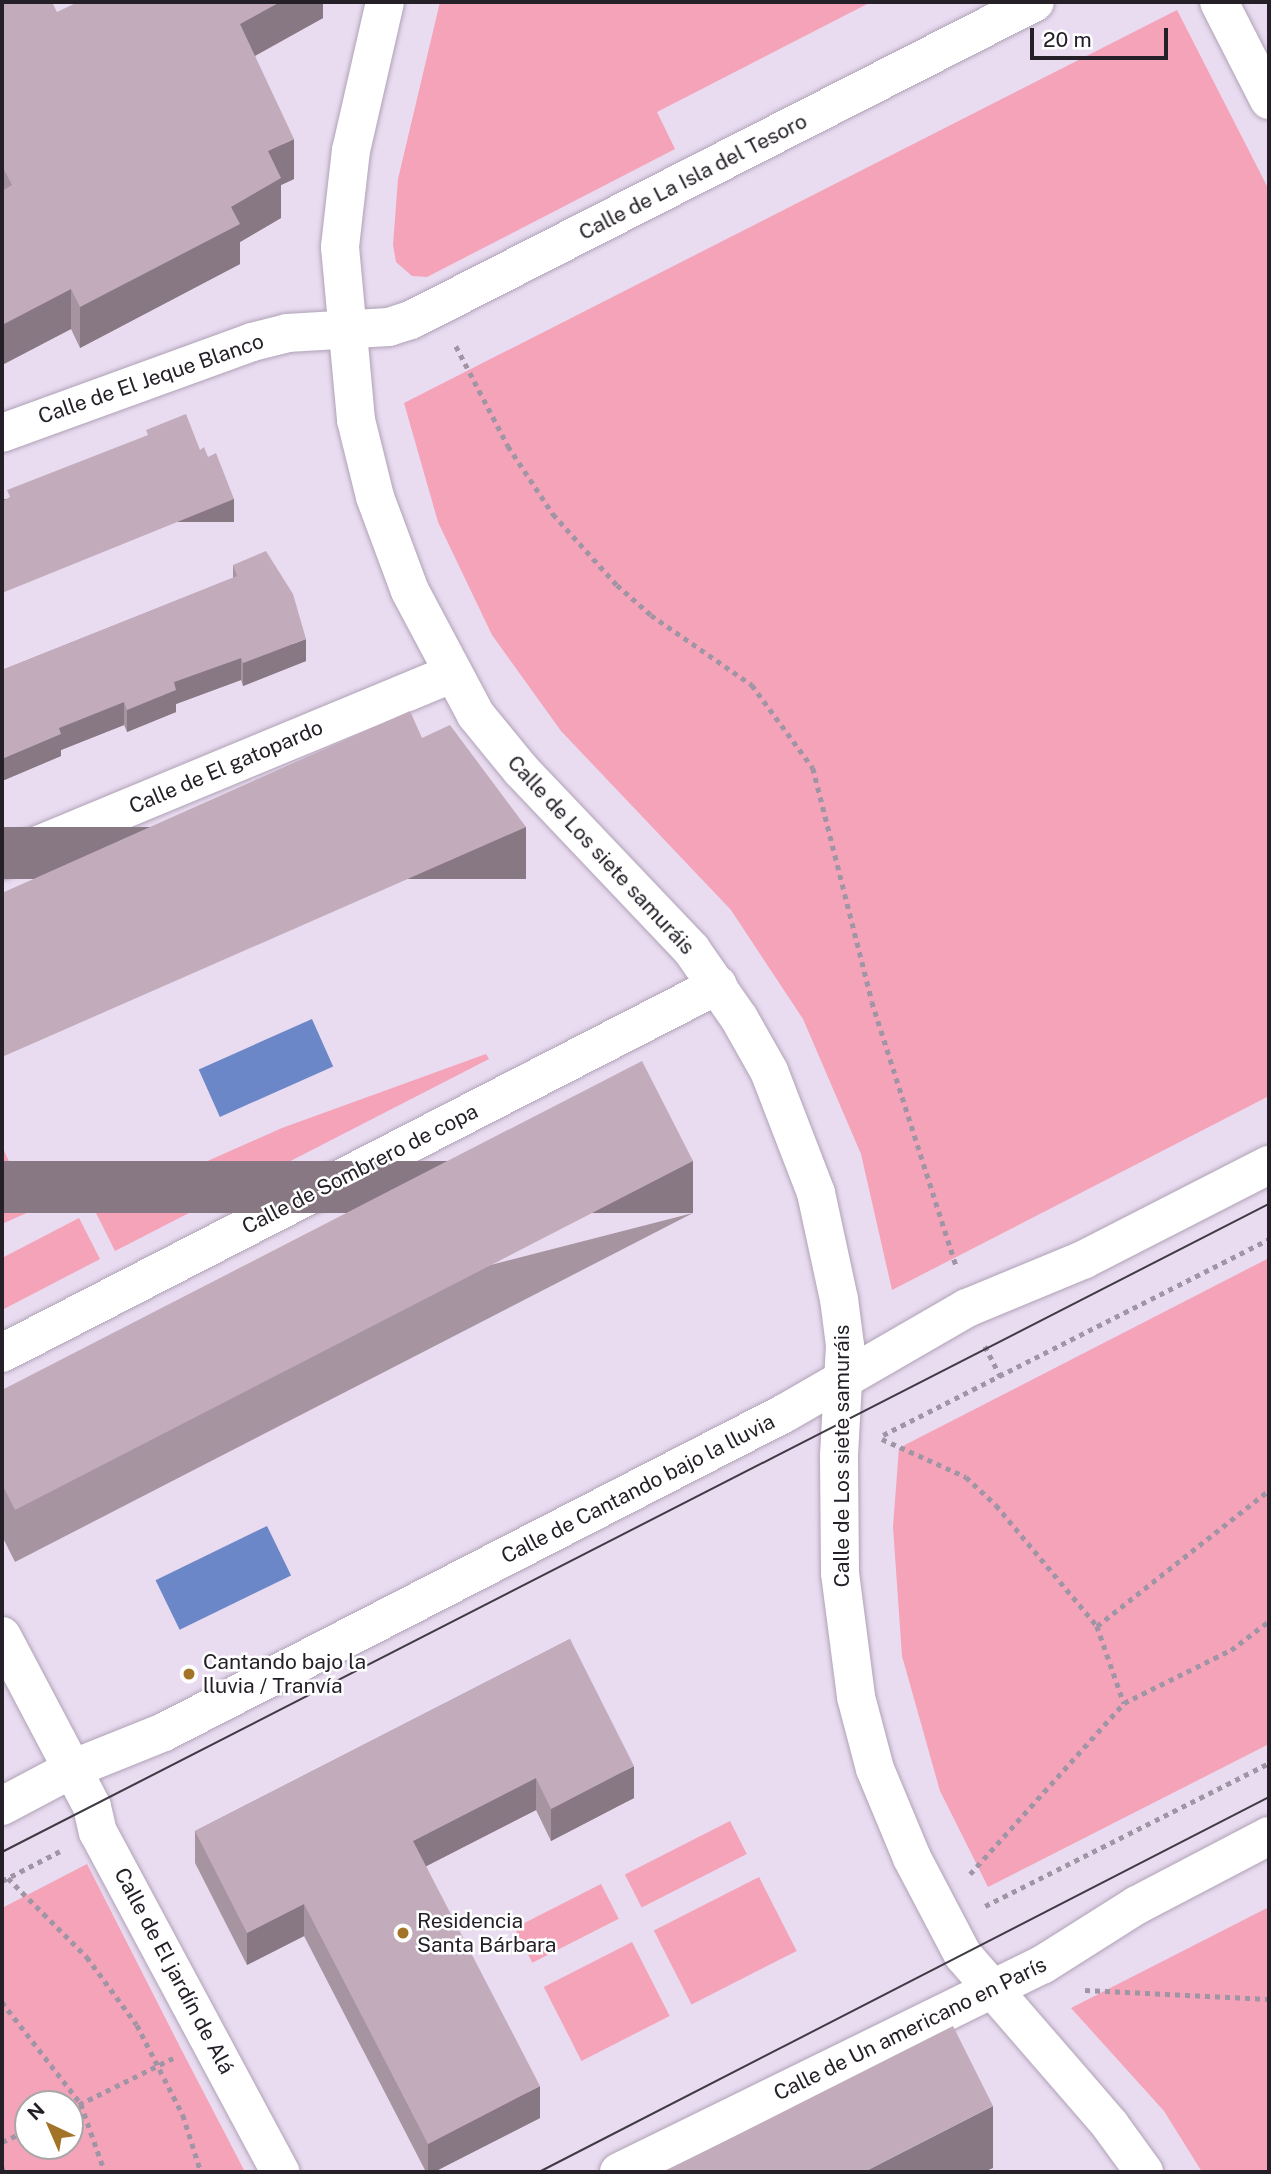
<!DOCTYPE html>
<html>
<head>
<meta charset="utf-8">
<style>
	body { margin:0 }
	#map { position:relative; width:1271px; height:2174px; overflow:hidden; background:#e9dbf0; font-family:"Public Sans",sans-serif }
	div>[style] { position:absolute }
	.green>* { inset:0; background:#f4a3b8; transform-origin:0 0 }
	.water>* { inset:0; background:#6b87c8; transform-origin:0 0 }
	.path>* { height:4.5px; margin-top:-2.25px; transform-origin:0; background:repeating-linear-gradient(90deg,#a095a5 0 5px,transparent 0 10px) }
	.roads { filter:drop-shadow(0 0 2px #afa2b6) drop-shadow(0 0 2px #afa2b6) }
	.minor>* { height:38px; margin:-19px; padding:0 19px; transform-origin:19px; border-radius:19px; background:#fff }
	.tram>* { height:2px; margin:-1px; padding:0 1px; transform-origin:1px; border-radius:1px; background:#403a44 }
	.wall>* { inset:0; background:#a794a1 }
	.shaded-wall>* { inset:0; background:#887883; transform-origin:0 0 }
	.building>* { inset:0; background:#c2acbb }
	.dots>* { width:19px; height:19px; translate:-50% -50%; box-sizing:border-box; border:4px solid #fff; border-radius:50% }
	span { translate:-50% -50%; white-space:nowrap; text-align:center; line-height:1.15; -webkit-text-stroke:5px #fff; paint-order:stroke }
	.street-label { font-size:21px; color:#252028 }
	.poi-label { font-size:21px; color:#252028 }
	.left { translate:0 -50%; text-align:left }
	.frame { position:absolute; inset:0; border:4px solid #252028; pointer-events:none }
	.north { position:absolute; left:14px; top:2090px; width:70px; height:70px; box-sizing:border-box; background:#fff; border:2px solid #a8a6a9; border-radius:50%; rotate:316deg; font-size:19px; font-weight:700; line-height:28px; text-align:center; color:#252028 }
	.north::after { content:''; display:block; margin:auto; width:24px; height:32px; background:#a37427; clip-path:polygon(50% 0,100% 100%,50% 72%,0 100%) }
	.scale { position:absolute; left:1030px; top:28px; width:138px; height:32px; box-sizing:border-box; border:4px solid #252028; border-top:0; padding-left:9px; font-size:21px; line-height:24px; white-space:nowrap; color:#252028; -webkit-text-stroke:5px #fff; paint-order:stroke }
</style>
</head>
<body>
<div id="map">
	<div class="green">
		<div style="clip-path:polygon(440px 2px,871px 2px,657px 112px,675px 149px,427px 277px,412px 276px,396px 262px,393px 245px,398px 179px)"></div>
		<div style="clip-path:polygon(1177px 10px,1269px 190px,1269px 1096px,892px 1290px,861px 1154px,803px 1019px,731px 910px,561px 731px,492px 635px,438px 522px,404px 403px)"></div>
		<div style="clip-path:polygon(486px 1054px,489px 1059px,115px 1251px,95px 1211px,282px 1128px)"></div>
		<div style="clip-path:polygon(2px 1146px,31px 1211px,2px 1224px)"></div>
		<div style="clip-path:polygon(79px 1218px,100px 1259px,2px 1310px,2px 1258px)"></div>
		<div style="clip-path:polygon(1269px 1258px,1269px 1744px,988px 1887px,940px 1791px,902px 1656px,893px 1527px,899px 1448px)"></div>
		<div style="left:730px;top:1821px;width:37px;height:118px;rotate:63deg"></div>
		<div style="clip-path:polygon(evenodd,87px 1864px,179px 2045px,245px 2172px,2px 2172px,2px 1908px,87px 1864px,28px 2104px,70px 2104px,70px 2146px,28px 2146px,28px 2104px)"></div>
		<div style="left:759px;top:1877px;width:83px;height:118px;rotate:63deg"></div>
		<div style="left:601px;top:1884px;width:39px;height:97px;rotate:63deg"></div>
		<div style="clip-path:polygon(1269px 1907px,1269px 2172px,1202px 2172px,1164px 2111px,1071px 2008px)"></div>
		<div style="left:632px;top:1942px;width:83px;height:99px;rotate:63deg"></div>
	</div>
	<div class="water">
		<div style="left:312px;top:1019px;width:52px;height:124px;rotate:66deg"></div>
		<div style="left:267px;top:1526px;width:55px;height:124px;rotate:64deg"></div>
	</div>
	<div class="path">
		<div style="left:456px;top:346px;width:113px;rotate:62.5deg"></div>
		<div style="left:508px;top:446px;width:82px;rotate:56.5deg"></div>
		<div style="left:553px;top:514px;width:96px;rotate:48deg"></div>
		<div style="left:617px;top:585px;width:45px;rotate:41.4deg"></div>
		<div style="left:651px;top:615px;width:123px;rotate:34.7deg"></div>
		<div style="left:752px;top:685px;width:103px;rotate:53.7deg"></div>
		<div style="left:813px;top:768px;width:241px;rotate:75.8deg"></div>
		<div style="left:872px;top:1002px;width:277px;rotate:72.3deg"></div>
		<div style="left:985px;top:1346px;width:34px;rotate:63deg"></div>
		<div style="left:883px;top:1435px;width:433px;rotate:-26.9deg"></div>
		<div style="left:882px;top:1439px;width:92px;rotate:24.3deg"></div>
		<div style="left:966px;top:1477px;width:41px;rotate:43deg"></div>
		<div style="left:996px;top:1505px;width:158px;rotate:50.1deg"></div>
		<div style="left:1097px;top:1626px;width:82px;rotate:70.7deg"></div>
		<div style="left:1097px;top:1626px;width:219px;rotate:-38.3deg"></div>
		<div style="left:970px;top:1874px;width:230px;rotate:-48deg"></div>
		<div style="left:1124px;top:1703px;width:119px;rotate:-26.4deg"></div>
		<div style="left:1231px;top:1650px;width:48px;rotate:-37.3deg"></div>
		<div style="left:8px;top:1878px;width:112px;rotate:45deg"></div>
		<div style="left:87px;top:1957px;width:84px;rotate:53.7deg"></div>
		<div style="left:137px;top:2025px;width:101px;rotate:62.9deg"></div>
		<div style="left:183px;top:2115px;width:60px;rotate:72.5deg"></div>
		<div style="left:2px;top:1881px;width:65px;rotate:-27.3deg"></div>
		<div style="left:985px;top:1906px;width:318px;rotate:-26.7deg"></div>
		<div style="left:1085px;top:1990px;width:184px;rotate:2.8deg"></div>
		<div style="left:2px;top:2002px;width:129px;rotate:52.2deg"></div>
		<div style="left:81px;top:2104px;width:72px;rotate:70.6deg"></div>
		<div style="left:70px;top:2109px;width:115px;rotate:-26.3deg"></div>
		<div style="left:2px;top:2142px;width:29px;rotate:-25deg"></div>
		<div style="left:2px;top:2167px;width:5px;rotate:68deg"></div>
	</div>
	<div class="roads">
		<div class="minor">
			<div style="left:385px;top:2px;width:152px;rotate:102.9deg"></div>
			<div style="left:351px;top:150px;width:98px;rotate:96.5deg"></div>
			<div style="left:340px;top:247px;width:174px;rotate:84.7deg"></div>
			<div style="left:356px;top:420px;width:79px;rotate:76.1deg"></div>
			<div style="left:375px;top:497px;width:100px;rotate:69.6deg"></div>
			<div style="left:410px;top:591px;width:140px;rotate:62deg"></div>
			<div style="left:476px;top:715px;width:71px;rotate:50.7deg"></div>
			<div style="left:521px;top:770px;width:247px;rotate:46.5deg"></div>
			<div style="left:691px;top:949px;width:84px;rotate:55.2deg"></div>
			<div style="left:739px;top:1018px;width:61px;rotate:60.5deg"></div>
			<div style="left:769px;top:1071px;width:131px;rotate:68.9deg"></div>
			<div style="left:816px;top:1193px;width:108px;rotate:77.8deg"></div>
			<div style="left:839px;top:1299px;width:46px;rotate:82.6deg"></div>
			<div style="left:845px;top:1345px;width:112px;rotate:93.1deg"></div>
			<div style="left:839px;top:1457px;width:116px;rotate:89.5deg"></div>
			<div style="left:840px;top:1573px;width:125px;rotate:82.6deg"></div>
			<div style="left:856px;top:1697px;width:74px;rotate:75.2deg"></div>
			<div style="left:875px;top:1769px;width:96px;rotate:67.4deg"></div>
			<div style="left:912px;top:1858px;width:110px;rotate:62.3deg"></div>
			<div style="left:963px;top:1955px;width:225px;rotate:49.1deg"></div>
			<div style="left:1110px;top:2125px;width:58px;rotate:54.1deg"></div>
			<div style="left:1219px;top:2px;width:110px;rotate:63deg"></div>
			<div style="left:2px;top:433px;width:266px;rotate:-20deg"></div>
			<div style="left:252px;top:342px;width:36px;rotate:-14deg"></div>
			<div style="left:287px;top:333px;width:102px;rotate:-3.4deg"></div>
			<div style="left:389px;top:327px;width:23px;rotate:-18deg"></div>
			<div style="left:411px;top:320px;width:700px;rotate:-27deg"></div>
			<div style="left:2px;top:860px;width:485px;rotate:-22.5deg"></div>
			<div style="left:2px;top:1353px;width:805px;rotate:-27.2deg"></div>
			<div style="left:2px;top:1636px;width:193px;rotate:62.2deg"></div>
			<div style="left:92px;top:1807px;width:26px;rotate:77deg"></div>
			<div style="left:98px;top:1832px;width:386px;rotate:61.8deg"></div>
			<div style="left:2px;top:1806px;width:79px;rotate:-27.9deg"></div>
			<div style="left:72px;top:1769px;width:99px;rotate:-21.9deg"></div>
			<div style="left:164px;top:1732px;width:698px;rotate:-27.19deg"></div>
			<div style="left:785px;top:1413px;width:210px;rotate:-30deg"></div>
			<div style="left:967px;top:1308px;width:126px;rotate:-22.5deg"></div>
			<div style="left:1083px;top:1260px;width:209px;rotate:-27.1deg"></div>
			<div style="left:619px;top:2172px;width:471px;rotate:-26.1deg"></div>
			<div style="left:1042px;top:1965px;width:112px;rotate:-32.3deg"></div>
			<div style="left:1137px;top:1905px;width:149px;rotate:-27.6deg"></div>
		</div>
	</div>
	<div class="tram">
		<div style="left:2px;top:1852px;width:1423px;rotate:-27.09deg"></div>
		<div style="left:539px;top:2172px;width:821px;rotate:-27.19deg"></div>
	</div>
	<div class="wall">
		<div style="clip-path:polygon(2px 2px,57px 12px,323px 2px,323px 18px,255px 56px,294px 179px,281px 185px,281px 218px,240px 242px,240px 264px,80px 348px,71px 329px,2px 365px)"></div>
		<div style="clip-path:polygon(233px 565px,306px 661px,243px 686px,241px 680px,176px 704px,176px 712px,127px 732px,124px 725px,61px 750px,61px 756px,2px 781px,2px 670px,233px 578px)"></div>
		<div style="clip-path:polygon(693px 1213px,15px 1562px,2px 1536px,2px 1390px)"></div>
		<div style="clip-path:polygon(570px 1639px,634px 1798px,551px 1841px,536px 1810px,426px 1866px,540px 2118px,434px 2172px,426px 2172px,304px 1936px,247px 1965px,195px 1863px,195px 1831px)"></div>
	</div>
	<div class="shaded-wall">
		<div style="clip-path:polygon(280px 2px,323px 2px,323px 18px,240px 64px,240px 24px)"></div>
		<div style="clip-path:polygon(294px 139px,294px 179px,281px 185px,281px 218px,240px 242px,240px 264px,80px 348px,80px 307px,231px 207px,268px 151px)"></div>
		<div style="clip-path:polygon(71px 289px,71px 329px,2px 365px,2px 325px)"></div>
		<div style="left:234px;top:499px;width:23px;height:250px;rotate:90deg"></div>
		<div style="clip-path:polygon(306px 639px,306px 661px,243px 686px,243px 663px)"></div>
		<div style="clip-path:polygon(241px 658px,241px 680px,176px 704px,176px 712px,127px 732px,127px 710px,174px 682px)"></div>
		<div style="clip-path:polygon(124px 702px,124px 725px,61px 750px,61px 756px,2px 781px,2px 759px,59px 728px)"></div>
		<div style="left:526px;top:827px;width:52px;height:572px;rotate:90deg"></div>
		<div style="left:693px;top:1161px;width:52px;height:763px;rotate:90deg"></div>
		<div style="clip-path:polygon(634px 1766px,634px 1798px,551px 1841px,551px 1809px)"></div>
		<div style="clip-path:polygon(536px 1778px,536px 1810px,413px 1873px,413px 1841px)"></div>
		<div style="clip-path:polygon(304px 1904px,304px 1936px,247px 1965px,247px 1933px)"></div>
		<div style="clip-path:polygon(540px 2086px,540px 2118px,434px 2172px,428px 2172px,428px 2144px)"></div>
		<div style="clip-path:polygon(993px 2106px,993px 2168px,984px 2172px,864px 2172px)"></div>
	</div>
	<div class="building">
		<div style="clip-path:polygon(2px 2px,52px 2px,57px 12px,78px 2px,280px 2px,240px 24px,294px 139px,268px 151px,281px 178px,231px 207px,240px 224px,80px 307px,71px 289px,2px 325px,2px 191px,12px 185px,2px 166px)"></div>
		<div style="clip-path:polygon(186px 414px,200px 450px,204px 447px,208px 457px,216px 453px,234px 499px,2px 593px,2px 501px,10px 497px,7px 490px,148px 435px,146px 430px)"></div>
		<div style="clip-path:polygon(266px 551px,293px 594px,306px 639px,243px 663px,241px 658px,174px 682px,176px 690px,127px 710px,124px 702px,59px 728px,61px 734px,2px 759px,2px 670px,237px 576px,233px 565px)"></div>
		<div style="clip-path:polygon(410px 711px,422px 738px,450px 725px,526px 827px,2px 1057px,2px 893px)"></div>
		<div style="clip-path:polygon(642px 1061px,693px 1161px,15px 1510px,2px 1484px,2px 1390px)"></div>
		<div style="clip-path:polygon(570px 1639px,634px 1766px,551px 1809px,536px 1778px,413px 1841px,540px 2086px,428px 2144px,304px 1904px,247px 1933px,195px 1831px)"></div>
		<div style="clip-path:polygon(953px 2026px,993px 2106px,864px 2172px,664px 2172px)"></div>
	</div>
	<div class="dots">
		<div style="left:189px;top:1674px;background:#a37427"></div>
		<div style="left:403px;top:1933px;background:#a37427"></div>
	</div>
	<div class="street-label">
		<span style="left:693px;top:177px;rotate:-27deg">Calle de La Isla del Tesoro</span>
		<span style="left:151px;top:379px;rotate:-19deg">Calle de El Jeque Blanco</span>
		<span style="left:226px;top:767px;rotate:-23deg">Calle de El gatopardo</span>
		<span style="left:601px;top:855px;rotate:47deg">Calle de Los siete samuráis</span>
		<span style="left:360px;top:1169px;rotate:-27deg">Calle de Sombrero de copa</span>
		<span style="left:842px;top:1456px;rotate:-90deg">Calle de Los siete samuráis</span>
		<span style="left:638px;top:1489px;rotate:-27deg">Calle de Cantando bajo la lluvia</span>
		<span style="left:174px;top:1971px;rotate:62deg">Calle de El jardín de Alá</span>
		<span style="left:910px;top:2029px;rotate:-26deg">Calle de Un americano en París</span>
	</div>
	<div class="poi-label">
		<span class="left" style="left:203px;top:1674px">Cantando bajo la<br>lluvia / Tranvía</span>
		<span class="left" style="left:417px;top:1933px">Residencia<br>Santa Bárbara</span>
	</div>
	<div class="frame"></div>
	<div class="north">N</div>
	<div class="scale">20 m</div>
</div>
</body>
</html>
